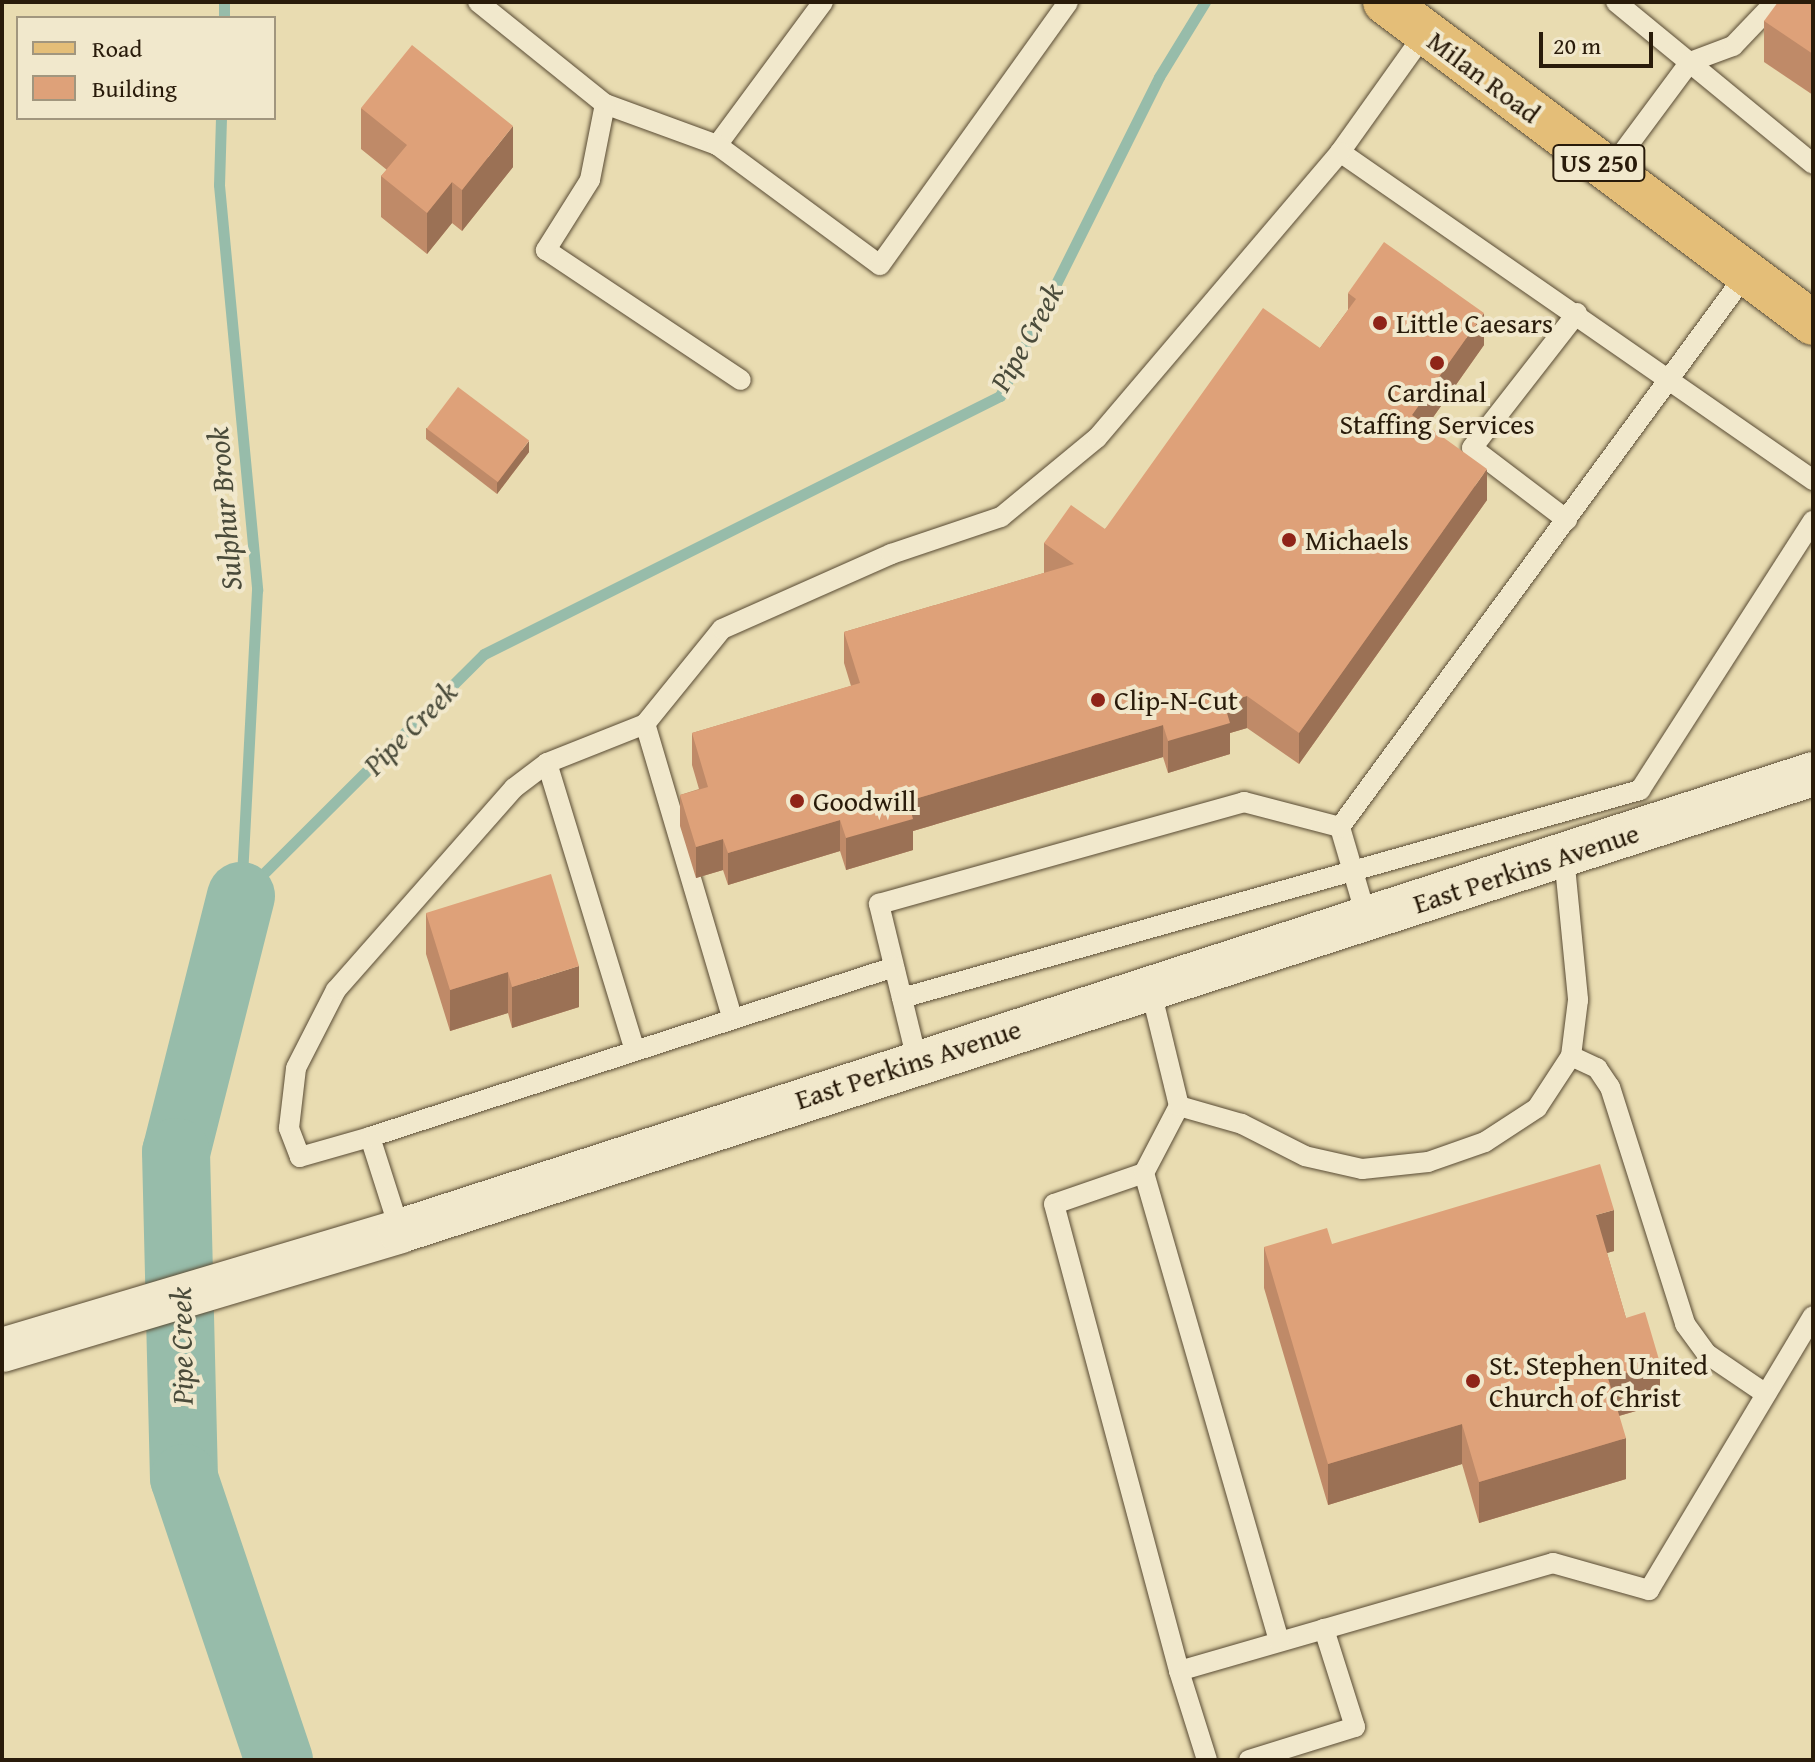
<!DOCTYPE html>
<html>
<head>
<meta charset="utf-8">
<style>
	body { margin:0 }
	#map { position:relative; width:1815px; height:1762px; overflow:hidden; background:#e9dcb1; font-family:"Gentium Book Plus",serif }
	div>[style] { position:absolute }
	.stream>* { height:11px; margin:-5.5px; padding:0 5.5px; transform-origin:5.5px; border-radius:5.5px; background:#97bcaa }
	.river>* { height:68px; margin:-34px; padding:0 34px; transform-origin:34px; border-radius:34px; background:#97bcaa }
	.roads { filter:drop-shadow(0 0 2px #594b34) drop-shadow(0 0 2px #594b34) }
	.service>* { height:20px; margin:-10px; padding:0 10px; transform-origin:10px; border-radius:10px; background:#f1e8cc }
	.secondary>* { height:44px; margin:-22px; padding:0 22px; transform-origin:22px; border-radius:22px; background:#f1e8cc }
	.primary>* { height:44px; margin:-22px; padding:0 22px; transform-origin:22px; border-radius:22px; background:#e4be78 }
	.wall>* { inset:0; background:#bf8a68 }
	.shaded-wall>* { inset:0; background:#9b7155 }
	.building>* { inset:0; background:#dea179; transform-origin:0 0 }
	.dots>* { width:22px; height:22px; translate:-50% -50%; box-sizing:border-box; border:4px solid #f1e8cc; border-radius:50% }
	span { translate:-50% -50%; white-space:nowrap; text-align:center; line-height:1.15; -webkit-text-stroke:8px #f1e8cc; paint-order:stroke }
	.shield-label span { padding:2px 6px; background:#f1e8cc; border:2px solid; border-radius:6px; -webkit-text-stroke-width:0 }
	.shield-label { font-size:26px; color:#291b0a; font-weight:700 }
	.street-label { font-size:28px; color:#291b0a }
	.poi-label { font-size:28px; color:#291b0a }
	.left { translate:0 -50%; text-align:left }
	.water-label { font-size:30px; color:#4a4b3a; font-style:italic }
	.frame { position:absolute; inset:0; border:4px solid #291b0a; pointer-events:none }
	.legend { position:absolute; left:16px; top:16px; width:260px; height:104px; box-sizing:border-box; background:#f1e8cc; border:2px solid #a1967e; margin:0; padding:10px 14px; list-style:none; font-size:24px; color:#291b0a }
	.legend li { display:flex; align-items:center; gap:16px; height:40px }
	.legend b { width:40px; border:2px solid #a1967e }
	.scale { position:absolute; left:1539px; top:32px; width:114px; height:36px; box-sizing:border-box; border:4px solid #291b0a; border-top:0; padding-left:10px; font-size:24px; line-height:28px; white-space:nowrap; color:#291b0a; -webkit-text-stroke:6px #f1e8cc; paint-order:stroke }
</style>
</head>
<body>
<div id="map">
	<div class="stream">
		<div style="left:224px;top:18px;width:16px;rotate:-90deg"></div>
		<div style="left:221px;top:118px;width:67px;rotate:91.7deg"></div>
		<div style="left:219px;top:185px;width:407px;rotate:84.6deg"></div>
		<div style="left:257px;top:590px;width:306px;rotate:93deg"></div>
		<div style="left:241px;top:896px;width:343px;rotate:-44.9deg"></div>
		<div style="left:484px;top:654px;width:577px;rotate:-26.57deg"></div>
		<div style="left:1000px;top:396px;width:356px;rotate:-63.5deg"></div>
		<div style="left:1159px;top:77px;width:88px;rotate:-58.5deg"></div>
	</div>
	<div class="river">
		<div style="left:241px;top:896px;width:264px;rotate:104.2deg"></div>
		<div style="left:176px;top:1152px;width:326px;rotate:88.6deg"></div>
		<div style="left:184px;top:1478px;width:298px;rotate:71.4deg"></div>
	</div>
	<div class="roads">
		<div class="service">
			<div style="left:478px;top:2px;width:163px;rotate:38.8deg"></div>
			<div style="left:605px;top:104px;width:119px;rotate:20.1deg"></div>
			<div style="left:823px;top:2px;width:178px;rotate:126.5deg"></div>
			<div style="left:717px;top:145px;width:202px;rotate:36.4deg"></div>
			<div style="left:880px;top:265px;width:323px;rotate:-54.4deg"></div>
			<div style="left:1616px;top:2px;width:255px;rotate:39.4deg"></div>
			<div style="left:1425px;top:33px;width:146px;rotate:125.5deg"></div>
			<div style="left:1340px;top:152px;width:576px;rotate:34.74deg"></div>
			<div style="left:605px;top:104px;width:77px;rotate:101.2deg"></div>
			<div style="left:590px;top:180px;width:83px;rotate:122.2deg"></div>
			<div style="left:546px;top:250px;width:234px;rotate:33.7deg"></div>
			<div style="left:1609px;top:171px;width:136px;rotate:-53.4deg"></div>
			<div style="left:1690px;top:62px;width:46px;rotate:-20.4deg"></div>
			<div style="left:1733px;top:46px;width:61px;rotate:-46.3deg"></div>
			<div style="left:1567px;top:520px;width:119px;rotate:-142.8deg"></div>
			<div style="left:1472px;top:448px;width:171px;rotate:-52.1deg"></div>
			<div style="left:547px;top:763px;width:300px;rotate:73deg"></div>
			<div style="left:1564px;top:856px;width:145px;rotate:84.4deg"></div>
			<div style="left:1578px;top:1000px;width:56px;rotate:97.1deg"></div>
			<div style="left:1571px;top:1056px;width:62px;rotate:123.2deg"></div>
			<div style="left:1537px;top:1108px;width:62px;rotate:146.8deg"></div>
			<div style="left:1485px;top:1142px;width:60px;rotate:160.7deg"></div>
			<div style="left:1428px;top:1162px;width:66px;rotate:173.9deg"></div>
			<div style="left:1362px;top:1169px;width:58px;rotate:-167.2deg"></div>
			<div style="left:1305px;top:1156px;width:71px;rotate:-153.1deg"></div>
			<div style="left:1242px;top:1124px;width:66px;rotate:-164.1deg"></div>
			<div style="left:1179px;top:1106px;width:76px;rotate:117.6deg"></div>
			<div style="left:1144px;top:1173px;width:95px;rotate:161deg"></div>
			<div style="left:1054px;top:1204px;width:483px;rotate:75deg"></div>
			<div style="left:1179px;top:1671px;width:389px;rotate:-16.1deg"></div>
			<div style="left:1553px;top:1563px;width:100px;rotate:15.7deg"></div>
			<div style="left:1649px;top:1590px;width:319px;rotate:-59.1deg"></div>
			<div style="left:1367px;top:919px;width:96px;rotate:-106.4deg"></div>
			<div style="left:1340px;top:827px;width:686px;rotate:-53.71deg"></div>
			<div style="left:1150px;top:987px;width:122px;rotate:76.3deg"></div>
			<div style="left:902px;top:998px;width:767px;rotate:-15.74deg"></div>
			<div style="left:1640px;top:790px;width:320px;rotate:-57.3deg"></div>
			<div style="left:732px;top:1017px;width:306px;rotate:-106.5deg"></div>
			<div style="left:645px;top:724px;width:122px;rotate:-51deg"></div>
			<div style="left:722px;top:629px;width:185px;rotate:-23.9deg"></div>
			<div style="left:891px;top:554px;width:116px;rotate:-18.6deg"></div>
			<div style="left:1001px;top:517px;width:124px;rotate:-39.5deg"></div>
			<div style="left:1097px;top:438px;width:375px;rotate:-49.6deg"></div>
			<div style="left:1571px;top:1056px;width:29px;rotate:25deg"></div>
			<div style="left:1597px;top:1068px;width:23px;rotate:56deg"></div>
			<div style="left:1610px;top:1087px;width:249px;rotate:72.4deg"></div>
			<div style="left:1685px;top:1324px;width:37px;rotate:54deg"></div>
			<div style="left:1707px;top:1354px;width:71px;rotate:34.1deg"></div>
			<div style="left:917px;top:1060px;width:161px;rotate:-103.7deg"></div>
			<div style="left:879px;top:904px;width:379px;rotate:-15.6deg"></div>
			<div style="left:1244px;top:802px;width:99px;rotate:14.6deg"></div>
			<div style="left:370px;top:1137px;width:73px;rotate:164.1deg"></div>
			<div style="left:300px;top:1157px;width:31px;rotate:-111deg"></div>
			<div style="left:289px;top:1128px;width:60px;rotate:-83.3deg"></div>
			<div style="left:296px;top:1068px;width:88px;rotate:-62.9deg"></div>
			<div style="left:336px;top:990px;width:269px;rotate:-48.6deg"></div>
			<div style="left:514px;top:788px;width:41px;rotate:-37.1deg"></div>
			<div style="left:547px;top:763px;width:105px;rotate:-21.7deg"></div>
			<div style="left:1144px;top:1173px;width:487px;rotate:73.9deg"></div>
			<div style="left:400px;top:1231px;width:99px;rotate:-107.7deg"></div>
			<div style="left:370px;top:1137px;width:551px;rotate:-17.97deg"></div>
			<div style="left:1179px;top:1671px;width:93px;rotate:72.5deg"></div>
			<div style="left:1249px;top:1760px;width:111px;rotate:-17.3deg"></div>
			<div style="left:1355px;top:1727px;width:103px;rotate:-107.6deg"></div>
		</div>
		<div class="secondary">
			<div style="left:2px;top:1350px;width:415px;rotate:-16.6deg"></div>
			<div style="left:400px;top:1231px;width:1485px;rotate:-17.92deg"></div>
		</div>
		<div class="primary">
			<div style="left:1385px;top:2px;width:535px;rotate:36.87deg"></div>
		</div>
	</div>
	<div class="wall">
		<div style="clip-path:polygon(1813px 2px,1813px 95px,1764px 62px,1764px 21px)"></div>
		<div style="clip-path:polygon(361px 108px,513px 167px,462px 231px,452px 223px,427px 254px,381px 217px,381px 176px,387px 170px,361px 149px)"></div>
		<div style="clip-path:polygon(1348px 293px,1484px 345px,1427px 426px,1487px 500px,1299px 764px,1247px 728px,1230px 733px,1230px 754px,1168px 773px,1163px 757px,913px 831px,913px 850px,846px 870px,840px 851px,728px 885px,723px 870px,696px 878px,680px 826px,680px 795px,699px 789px,692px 765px,692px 733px,851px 686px,844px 663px,844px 632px,1044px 573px,1044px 543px,1105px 529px,1320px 348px,1348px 310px)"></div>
		<div style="clip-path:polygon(426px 428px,529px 452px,497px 494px,426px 439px)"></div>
		<div style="clip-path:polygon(426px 913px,579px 1007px,512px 1028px,508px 1013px,450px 1031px,426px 954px)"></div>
		<div style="clip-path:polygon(1332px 1244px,1614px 1251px,1607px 1253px,1626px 1318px,1660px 1404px,1619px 1416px,1626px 1479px,1479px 1523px,1462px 1464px,1328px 1505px,1264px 1288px,1264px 1247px)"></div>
	</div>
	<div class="shaded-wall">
		<div style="clip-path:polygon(513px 126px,513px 167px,462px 231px,462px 190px)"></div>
		<div style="clip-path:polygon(452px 182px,452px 223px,427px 254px,427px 213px)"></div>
		<div style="clip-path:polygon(1484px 313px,1484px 345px,1412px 447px,1412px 415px)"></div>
		<div style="clip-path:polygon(529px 441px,529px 452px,497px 494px,497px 483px)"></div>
		<div style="clip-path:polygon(1487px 469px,1487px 500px,1299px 764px,1299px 733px)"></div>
		<div style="clip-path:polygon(1247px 696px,1247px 728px,1230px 733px,1230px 754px,1168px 773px,1168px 741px,1224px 703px)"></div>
		<div style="clip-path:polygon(1163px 725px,1163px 757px,913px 831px,913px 850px,846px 870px,846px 838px,908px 801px)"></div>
		<div style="clip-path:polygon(840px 820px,840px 851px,728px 885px,728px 853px)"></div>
		<div style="clip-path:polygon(723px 839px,723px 870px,696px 878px,696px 847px)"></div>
		<div style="clip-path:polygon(579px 966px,579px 1007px,512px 1028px,512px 987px)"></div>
		<div style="clip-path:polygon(508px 972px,508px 1013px,450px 1031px,450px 990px)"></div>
		<div style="clip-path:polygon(1614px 1210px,1614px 1251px,1596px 1256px,1596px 1215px)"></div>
		<div style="clip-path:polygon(1660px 1363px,1660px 1404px,1608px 1419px,1608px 1378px)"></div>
		<div style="clip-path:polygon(1462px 1424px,1462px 1464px,1328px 1505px,1328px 1464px)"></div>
		<div style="clip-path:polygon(1626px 1438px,1626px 1479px,1479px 1523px,1479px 1482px)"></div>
	</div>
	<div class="building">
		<div style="clip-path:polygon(1778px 2px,1813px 2px,1813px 54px,1764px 21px)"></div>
		<div style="clip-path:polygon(412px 45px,513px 126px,462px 190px,452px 182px,427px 213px,381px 176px,407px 145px,361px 108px)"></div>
		<div style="clip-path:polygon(1384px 242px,1484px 313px,1412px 415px,1487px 469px,1299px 733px,1247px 696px,1224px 703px,1230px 723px,1168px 741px,1163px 725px,908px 801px,913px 819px,846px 838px,840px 820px,728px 853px,723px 839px,696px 847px,680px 795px,708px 787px,692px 733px,860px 683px,844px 632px,1074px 564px,1044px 543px,1071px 505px,1105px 529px,1263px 308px,1320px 348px,1356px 299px,1348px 293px)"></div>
		<div style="left:458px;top:387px;width:89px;height:52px;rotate:37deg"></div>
		<div style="clip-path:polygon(551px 874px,579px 966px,512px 987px,508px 972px,450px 990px,426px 913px)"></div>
		<div style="clip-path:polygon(1600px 1164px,1614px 1210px,1596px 1215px,1626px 1318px,1645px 1312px,1660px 1363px,1608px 1378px,1626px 1438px,1479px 1482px,1462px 1424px,1328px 1464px,1264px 1247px,1327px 1228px,1332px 1244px)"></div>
	</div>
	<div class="dots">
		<div style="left:1380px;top:323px;background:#8f2418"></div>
		<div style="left:1437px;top:363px;background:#8f2418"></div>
		<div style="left:1289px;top:540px;background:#8f2418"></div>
		<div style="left:1098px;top:700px;background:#8f2418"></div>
		<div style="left:797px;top:801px;background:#8f2418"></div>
		<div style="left:1473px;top:1381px;background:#8f2418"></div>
	</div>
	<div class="shield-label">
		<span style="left:1599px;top:163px">US 250</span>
	</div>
	<div class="street-label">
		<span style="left:1484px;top:77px;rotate:37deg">Milan Road</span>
		<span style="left:1526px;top:868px;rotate:-18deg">East Perkins Avenue</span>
		<span style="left:908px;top:1064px;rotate:-18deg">East Perkins Avenue</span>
	</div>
	<div class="poi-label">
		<span class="left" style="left:1396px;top:323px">Little Caesars</span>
		<span style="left:1437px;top:408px">Cardinal<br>Staffing Services</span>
		<span class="left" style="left:1305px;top:540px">Michaels</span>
		<span class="left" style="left:1114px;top:700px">Clip-N-Cut</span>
		<span class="left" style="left:813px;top:801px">Goodwill</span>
		<span class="left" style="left:1489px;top:1381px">St. Stephen United<br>Church of Christ</span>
	</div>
	<div class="water-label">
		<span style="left:1026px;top:337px;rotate:-61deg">Pipe Creek</span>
		<span style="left:224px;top:509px;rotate:-95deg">Sulphur Brook</span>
		<span style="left:410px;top:728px;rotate:-45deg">Pipe Creek</span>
		<span style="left:181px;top:1346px;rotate:-91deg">Pipe Creek</span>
	</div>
	<div class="frame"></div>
	<ul class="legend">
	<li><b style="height:10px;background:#e4be78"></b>Road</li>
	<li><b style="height:22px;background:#dea179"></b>Building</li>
	</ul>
	<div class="scale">20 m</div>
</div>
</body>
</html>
